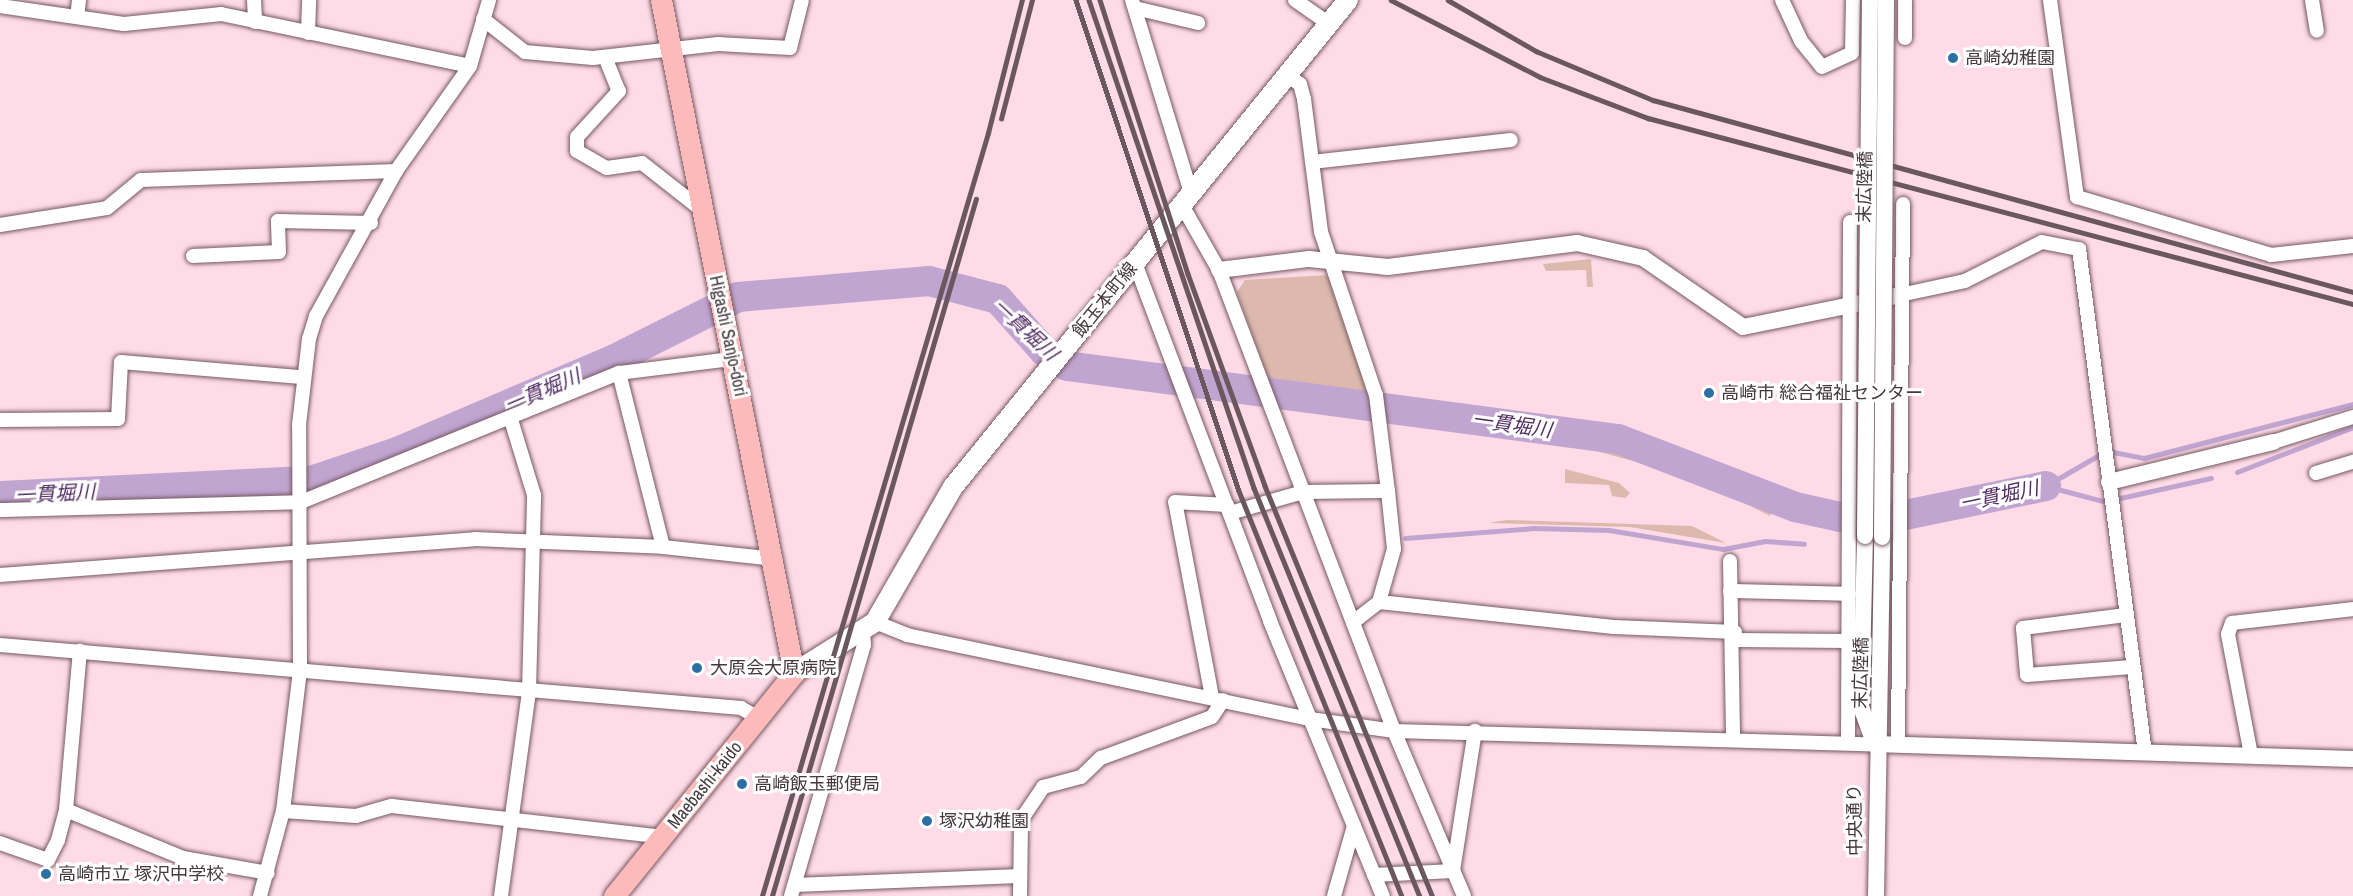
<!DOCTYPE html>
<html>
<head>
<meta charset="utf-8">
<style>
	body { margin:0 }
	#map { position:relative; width:2353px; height:896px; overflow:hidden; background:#fedbe6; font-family:"Archivo Narrow","Noto Sans JP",sans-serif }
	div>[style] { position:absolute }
	.green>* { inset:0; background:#dcb9ac }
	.stream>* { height:5px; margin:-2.5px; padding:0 2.5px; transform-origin:2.5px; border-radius:2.5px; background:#c1a5d1 }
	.river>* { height:30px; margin:-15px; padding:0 15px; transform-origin:15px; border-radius:15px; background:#c1a5d1 }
	.roads { filter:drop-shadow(0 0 2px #755861) drop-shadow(0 0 2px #755861) }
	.minor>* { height:14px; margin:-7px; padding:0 7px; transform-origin:7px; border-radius:7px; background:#fff }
	.tertiary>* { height:16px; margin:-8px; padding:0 8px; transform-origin:8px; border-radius:8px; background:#fff }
	.secondary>* { height:20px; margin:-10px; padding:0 10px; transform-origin:10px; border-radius:10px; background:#fff }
	.primary>* { height:21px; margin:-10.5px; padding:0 10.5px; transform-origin:10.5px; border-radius:10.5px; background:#fcbabb }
	.rail>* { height:4.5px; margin:-2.25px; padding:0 2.25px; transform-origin:2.25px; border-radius:2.25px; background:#6a585e }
	.bridges { filter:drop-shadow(0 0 2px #755861) drop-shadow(0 0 2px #755861) }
	.tertiary-bridge>* { height:16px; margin:-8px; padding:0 8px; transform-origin:8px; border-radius:8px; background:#fff }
	.dots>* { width:16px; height:16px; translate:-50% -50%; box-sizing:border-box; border:3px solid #fff; border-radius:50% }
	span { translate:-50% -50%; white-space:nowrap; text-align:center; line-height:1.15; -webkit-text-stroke:6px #fff; paint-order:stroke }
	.poi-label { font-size:18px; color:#46393d }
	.left { translate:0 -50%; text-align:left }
	.street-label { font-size:18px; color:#46393d }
	.water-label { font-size:20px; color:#522e64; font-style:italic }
</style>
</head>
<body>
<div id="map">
	<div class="green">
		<div style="clip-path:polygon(1591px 259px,1593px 287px,1587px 287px,1586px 270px,1546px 271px,1543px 264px)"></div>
		<div style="clip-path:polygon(1327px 275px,1366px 388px,1365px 393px,1269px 381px,1237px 292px,1245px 280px)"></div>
		<div style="clip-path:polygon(1492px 424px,1615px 444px,1708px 477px,1772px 511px,1770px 516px,1695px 478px,1574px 445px,1494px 437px)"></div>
		<div style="clip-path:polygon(1565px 469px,1619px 483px,1630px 493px,1625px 498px,1612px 496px,1609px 485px,1565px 483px)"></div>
		<div style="clip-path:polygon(1507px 520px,1692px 526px,1726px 543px,1630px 527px,1489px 523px)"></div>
	</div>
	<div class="stream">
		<div style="left:2113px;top:452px;width:32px;rotate:11deg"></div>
		<div style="left:2144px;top:458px;width:216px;rotate:-14.5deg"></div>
		<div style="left:2237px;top:472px;width:124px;rotate:-21.2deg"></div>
		<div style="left:2047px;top:485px;width:60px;rotate:-30deg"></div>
		<div style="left:2046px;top:486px;width:62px;rotate:14.9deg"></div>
		<div style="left:2120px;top:498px;width:93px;rotate:-12.4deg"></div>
		<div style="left:1405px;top:538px;width:129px;rotate:-4.4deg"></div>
		<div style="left:1534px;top:528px;width:75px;rotate:1.5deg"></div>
		<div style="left:1609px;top:530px;width:116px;rotate:9.5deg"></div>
		<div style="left:1723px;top:549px;width:43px;rotate:-10.8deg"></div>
		<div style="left:1765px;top:541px;width:39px;rotate:4deg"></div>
	</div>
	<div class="river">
		<div style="left:0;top:496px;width:311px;rotate:-2.8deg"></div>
		<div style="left:311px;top:481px;width:91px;rotate:-18.6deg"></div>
		<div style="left:397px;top:452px;width:235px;rotate:-23.1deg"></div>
		<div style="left:613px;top:360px;width:140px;rotate:-26.7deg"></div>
		<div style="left:738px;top:297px;width:192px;rotate:-4.8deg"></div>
		<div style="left:929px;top:281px;width:71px;rotate:14.6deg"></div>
		<div style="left:998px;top:299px;width:69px;rotate:48.5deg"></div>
		<div style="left:1044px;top:351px;width:27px;rotate:33deg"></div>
		<div style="left:1067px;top:366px;width:556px;rotate:7.55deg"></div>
		<div style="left:1618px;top:439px;width:190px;rotate:21deg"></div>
		<div style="left:1795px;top:507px;width:46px;rotate:12.5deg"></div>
		<div style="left:1840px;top:517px;width:65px;rotate:-1.8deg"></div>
		<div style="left:1905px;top:515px;width:144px;rotate:-11.6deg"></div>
	</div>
	<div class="roads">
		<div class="minor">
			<div style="left:254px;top:0;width:22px;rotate:87deg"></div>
			<div style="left:1132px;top:0;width:205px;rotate:73deg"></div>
			<div style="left:1295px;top:0;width:40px;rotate:34.9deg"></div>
			<div style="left:1782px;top:0;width:45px;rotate:65.1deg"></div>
			<div style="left:1801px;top:41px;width:33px;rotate:51deg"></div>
			<div style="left:1822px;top:67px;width:33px;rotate:-25deg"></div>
			<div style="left:1852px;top:53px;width:53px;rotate:-88.9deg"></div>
			<div style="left:2050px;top:0;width:199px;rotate:82.2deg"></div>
			<div style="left:2077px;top:197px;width:202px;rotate:16.6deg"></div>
			<div style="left:2271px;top:255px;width:82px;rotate:-6.3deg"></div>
			<div style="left:2312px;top:0;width:31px;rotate:81deg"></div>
			<div style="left:0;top:6px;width:125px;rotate:8.3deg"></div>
			<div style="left:124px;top:24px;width:98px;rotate:-5.9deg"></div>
			<div style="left:221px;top:14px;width:254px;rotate:11.8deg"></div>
			<div style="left:1135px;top:8px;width:65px;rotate:13.4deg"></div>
			<div style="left:77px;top:17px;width:17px;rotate:-83deg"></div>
			<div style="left:483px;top:19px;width:53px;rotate:38.2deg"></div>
			<div style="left:525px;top:52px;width:68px;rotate:5deg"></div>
			<div style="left:593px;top:58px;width:126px;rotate:-6.4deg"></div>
			<div style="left:718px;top:44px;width:72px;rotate:3.2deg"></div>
			<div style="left:790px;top:48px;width:49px;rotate:-76deg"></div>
			<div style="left:308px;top:33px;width:33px;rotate:-88deg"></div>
			<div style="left:1905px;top:38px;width:38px;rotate:-90deg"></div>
			<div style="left:605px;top:57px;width:37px;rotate:68deg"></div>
			<div style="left:619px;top:91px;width:62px;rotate:132.4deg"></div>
			<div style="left:577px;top:137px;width:14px;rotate:90deg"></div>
			<div style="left:577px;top:151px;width:34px;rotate:30deg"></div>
			<div style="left:607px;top:168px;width:35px;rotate:-8deg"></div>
			<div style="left:642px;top:163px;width:76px;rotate:38.1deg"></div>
			<div style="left:1288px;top:76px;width:14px;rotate:34deg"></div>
			<div style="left:1300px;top:84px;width:16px;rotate:75deg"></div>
			<div style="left:1304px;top:99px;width:134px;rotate:82.7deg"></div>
			<div style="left:1321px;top:232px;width:172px;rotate:71.4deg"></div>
			<div style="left:1376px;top:395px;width:97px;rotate:82.9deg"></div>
			<div style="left:1388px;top:491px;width:58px;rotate:84.1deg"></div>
			<div style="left:1394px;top:549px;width:55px;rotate:105.8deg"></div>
			<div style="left:1379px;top:602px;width:33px;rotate:142deg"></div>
			<div style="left:1312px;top:162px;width:200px;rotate:-6.3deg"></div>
			<div style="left:1183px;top:207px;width:73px;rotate:60.3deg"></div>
			<div style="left:1219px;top:270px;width:493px;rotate:69.2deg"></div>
			<div style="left:1394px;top:731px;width:179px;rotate:67deg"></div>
			<div style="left:0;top:225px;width:108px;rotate:-9deg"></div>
			<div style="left:107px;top:208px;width:44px;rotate:-39.5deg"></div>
			<div style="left:141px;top:180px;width:255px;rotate:-2deg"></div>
			<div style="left:193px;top:256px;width:86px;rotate:-2.7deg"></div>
			<div style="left:279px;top:252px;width:31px;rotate:-92deg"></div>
			<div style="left:278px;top:221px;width:93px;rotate:1.2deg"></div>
			<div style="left:1135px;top:263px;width:383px;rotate:69.3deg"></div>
			<div style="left:1270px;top:621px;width:297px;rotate:67.7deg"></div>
			<div style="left:1900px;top:295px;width:66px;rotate:-12.2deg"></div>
			<div style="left:1965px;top:281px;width:86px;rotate:-26.9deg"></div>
			<div style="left:2042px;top:242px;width:38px;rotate:11deg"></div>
			<div style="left:2079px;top:249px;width:508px;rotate:82.54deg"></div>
			<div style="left:619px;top:373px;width:179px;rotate:75.8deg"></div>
			<div style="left:0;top:420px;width:118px;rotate:-0.5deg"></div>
			<div style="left:118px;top:419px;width:57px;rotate:-87deg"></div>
			<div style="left:121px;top:362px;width:181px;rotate:4.8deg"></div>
			<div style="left:2273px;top:442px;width:84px;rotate:-17.4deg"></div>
			<div style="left:2316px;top:473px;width:39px;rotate:-17deg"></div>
			<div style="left:0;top:510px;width:301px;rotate:-1.5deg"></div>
			<div style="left:301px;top:502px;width:343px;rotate:-22.1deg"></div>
			<div style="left:619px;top:373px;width:114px;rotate:-7.1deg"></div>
			<div style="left:1230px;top:513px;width:76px;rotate:-16deg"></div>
			<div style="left:1303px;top:492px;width:85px;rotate:-0.7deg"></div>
			<div style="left:1730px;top:561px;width:178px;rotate:89deg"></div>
			<div style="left:0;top:575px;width:476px;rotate:-4.3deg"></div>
			<div style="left:475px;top:539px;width:188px;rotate:2.4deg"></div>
			<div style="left:663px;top:547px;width:113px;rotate:6.1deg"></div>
			<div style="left:1730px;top:591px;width:119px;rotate:1.4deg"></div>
			<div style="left:1379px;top:602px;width:236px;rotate:6.1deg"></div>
			<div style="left:1614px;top:627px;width:121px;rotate:2.4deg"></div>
			<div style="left:2126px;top:615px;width:104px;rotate:172.8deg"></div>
			<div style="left:2023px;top:628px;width:47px;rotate:85.1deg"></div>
			<div style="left:2027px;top:675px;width:105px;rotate:-4.4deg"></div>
			<div style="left:875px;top:622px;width:35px;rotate:22deg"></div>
			<div style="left:907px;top:635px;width:412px;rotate:11.8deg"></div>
			<div style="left:1310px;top:719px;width:85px;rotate:8.1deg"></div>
			<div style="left:1394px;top:731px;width:480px;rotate:1.6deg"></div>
			<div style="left:1735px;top:640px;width:114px;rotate:0.5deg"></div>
			<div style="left:0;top:645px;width:744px;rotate:4.86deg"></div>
			<div style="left:741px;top:708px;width:20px;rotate:30deg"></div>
			<div style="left:1212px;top:697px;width:198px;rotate:-100.7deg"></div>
			<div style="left:1175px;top:502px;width:52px;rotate:3.3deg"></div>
			<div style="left:1848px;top:743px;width:521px;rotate:-89.78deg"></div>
			<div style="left:1898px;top:745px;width:541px;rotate:-89.47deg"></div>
			<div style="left:2251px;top:755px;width:123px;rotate:-100.8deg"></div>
			<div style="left:2228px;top:634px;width:12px;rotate:-70deg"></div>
			<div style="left:2232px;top:623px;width:122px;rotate:-6.6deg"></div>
			<div style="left:66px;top:810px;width:126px;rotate:22.3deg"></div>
			<div style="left:183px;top:858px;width:86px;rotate:10deg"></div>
			<div style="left:283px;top:811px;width:73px;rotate:3.9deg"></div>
			<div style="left:356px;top:816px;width:37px;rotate:-16deg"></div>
			<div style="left:392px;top:806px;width:273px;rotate:6.5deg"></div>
			<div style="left:0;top:843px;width:51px;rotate:19.5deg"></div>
			<div style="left:48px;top:860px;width:22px;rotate:-63deg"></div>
			<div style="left:58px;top:840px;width:31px;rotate:-75deg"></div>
			<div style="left:66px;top:810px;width:160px;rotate:-85deg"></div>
			<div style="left:1374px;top:875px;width:79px;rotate:-2.9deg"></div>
			<div style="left:1453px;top:871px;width:142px;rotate:-81.1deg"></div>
			<div style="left:795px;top:885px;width:224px;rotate:-2.3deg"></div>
			<div style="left:260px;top:896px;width:88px;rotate:-74.9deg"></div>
			<div style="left:283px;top:811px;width:142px;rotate:-83.1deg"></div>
			<div style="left:300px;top:670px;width:245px;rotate:-90.2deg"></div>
			<div style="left:299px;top:425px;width:87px;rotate:-83.4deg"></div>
			<div style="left:309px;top:339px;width:24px;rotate:-73deg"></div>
			<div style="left:316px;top:316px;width:166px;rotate:-61.1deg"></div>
			<div style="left:396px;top:171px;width:128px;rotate:-54.8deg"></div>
			<div style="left:470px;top:66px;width:69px;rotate:-73.9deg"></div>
			<div style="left:501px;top:896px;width:207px;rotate:-82.2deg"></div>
			<div style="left:529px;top:691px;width:196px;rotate:-88.5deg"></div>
			<div style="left:534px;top:495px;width:78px;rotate:-107deg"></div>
			<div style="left:791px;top:896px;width:261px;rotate:-73.8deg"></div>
			<div style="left:864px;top:645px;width:15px;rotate:-94deg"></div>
			<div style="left:1020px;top:896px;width:76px;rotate:-89.2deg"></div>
			<div style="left:1021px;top:820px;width:40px;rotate:-56deg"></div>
			<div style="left:1043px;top:787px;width:39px;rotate:-15deg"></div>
			<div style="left:1081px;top:777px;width:28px;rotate:-44deg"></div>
			<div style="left:1101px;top:758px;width:118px;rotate:-20.3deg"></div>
			<div style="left:1212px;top:717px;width:20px;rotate:-57deg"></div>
			<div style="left:1334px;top:896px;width:73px;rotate:-74.1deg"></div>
		</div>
		<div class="tertiary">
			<div style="left:1219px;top:270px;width:91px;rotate:-7deg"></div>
			<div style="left:1309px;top:259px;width:79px;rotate:5.8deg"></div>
			<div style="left:1388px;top:267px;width:191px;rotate:-7.2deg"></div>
			<div style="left:1577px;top:243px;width:68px;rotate:12.8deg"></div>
			<div style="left:1643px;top:258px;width:121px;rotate:34.6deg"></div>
			<div style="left:1743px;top:327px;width:160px;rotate:-11.5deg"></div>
			<div style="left:2109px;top:482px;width:169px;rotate:-13.7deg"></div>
			<div style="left:1865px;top:536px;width:171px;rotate:91.3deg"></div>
			<div style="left:1861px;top:707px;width:38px;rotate:70deg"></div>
			<div style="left:1874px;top:744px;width:479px;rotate:1.8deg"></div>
			<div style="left:1876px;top:896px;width:359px;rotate:-89deg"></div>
		</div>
		<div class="secondary">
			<div style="left:794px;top:673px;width:96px;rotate:-32.2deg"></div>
			<div style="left:875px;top:622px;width:156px;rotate:-60deg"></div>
			<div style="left:953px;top:487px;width:627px;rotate:-50.95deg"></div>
		</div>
		<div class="primary">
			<div style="left:614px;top:896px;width:287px;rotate:-51.1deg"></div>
			<div style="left:794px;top:673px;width:686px;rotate:-101.18deg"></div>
		</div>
	</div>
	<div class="rail">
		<div style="left:1076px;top:0;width:517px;rotate:71.64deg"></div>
		<div style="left:1239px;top:491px;width:437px;rotate:68.1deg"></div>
		<div style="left:1089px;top:0;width:515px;rotate:71.32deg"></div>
		<div style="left:1254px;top:488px;width:440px;rotate:67.9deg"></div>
		<div style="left:1100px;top:0;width:288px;rotate:72.2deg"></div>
		<div style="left:1188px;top:274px;width:226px;rotate:70deg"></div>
		<div style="left:1265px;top:486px;width:443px;rotate:67.8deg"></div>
		<div style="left:1391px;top:0;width:168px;rotate:27.3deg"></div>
		<div style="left:1540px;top:77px;width:116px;rotate:20.8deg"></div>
		<div style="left:1648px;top:118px;width:729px;rotate:14.78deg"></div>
		<div style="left:1448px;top:0;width:102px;rotate:30.1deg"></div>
		<div style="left:1536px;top:51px;width:127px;rotate:22.7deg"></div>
		<div style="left:1653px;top:100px;width:726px;rotate:15.34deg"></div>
		<div style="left:1001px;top:119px;width:123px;rotate:-75.4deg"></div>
		<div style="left:762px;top:896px;width:796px;rotate:-73.5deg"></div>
		<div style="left:988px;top:133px;width:137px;rotate:-75.7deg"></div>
		<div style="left:772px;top:896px;width:726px;rotate:-73.69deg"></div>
	</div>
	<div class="bridges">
		<div class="tertiary-bridge">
			<div style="left:1865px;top:536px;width:536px;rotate:-89.47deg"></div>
			<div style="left:1882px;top:537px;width:537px;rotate:-89.57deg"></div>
		</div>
	</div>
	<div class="dots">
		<div style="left:1953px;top:58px;background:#2c6fa5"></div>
		<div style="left:1709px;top:393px;background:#2c6fa5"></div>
		<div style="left:697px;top:668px;background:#2c6fa5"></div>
		<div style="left:742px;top:784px;background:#2c6fa5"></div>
		<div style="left:927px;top:821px;background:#2c6fa5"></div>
		<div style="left:46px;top:874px;background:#2c6fa5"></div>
	</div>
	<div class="poi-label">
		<span class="left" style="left:1965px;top:58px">高崎幼稚園</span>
		<span class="left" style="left:1721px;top:393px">高崎市 総合福祉センター</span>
		<span class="left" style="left:710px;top:668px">大原会大原病院</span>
		<span class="left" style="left:754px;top:784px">高崎飯玉郵便局</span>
		<span class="left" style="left:939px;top:821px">塚沢幼稚園</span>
		<span class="left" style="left:58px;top:874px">高崎市立 塚沢中学校</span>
	</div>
	<div class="street-label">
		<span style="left:1865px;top:187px;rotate:-89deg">末広陸橋</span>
		<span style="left:1105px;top:300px;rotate:-51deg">飯玉本町線</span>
		<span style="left:728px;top:336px;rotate:78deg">Higashi Sanjo-dori</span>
		<span style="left:1861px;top:673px;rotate:-89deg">末広陸橋</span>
		<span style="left:705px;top:785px;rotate:-51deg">Maebashi-kaido</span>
		<span style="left:1855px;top:820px;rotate:-91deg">中央通り</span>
	</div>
	<div class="water-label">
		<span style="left:1026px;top:329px;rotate:43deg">一貫堀川</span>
		<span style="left:542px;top:390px;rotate:-23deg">一貫堀川</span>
		<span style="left:1512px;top:424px;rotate:8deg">一貫堀川</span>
		<span style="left:55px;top:493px;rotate:-3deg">一貫堀川</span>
		<span style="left:1999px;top:495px;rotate:-12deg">一貫堀川</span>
	</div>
</div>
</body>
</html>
